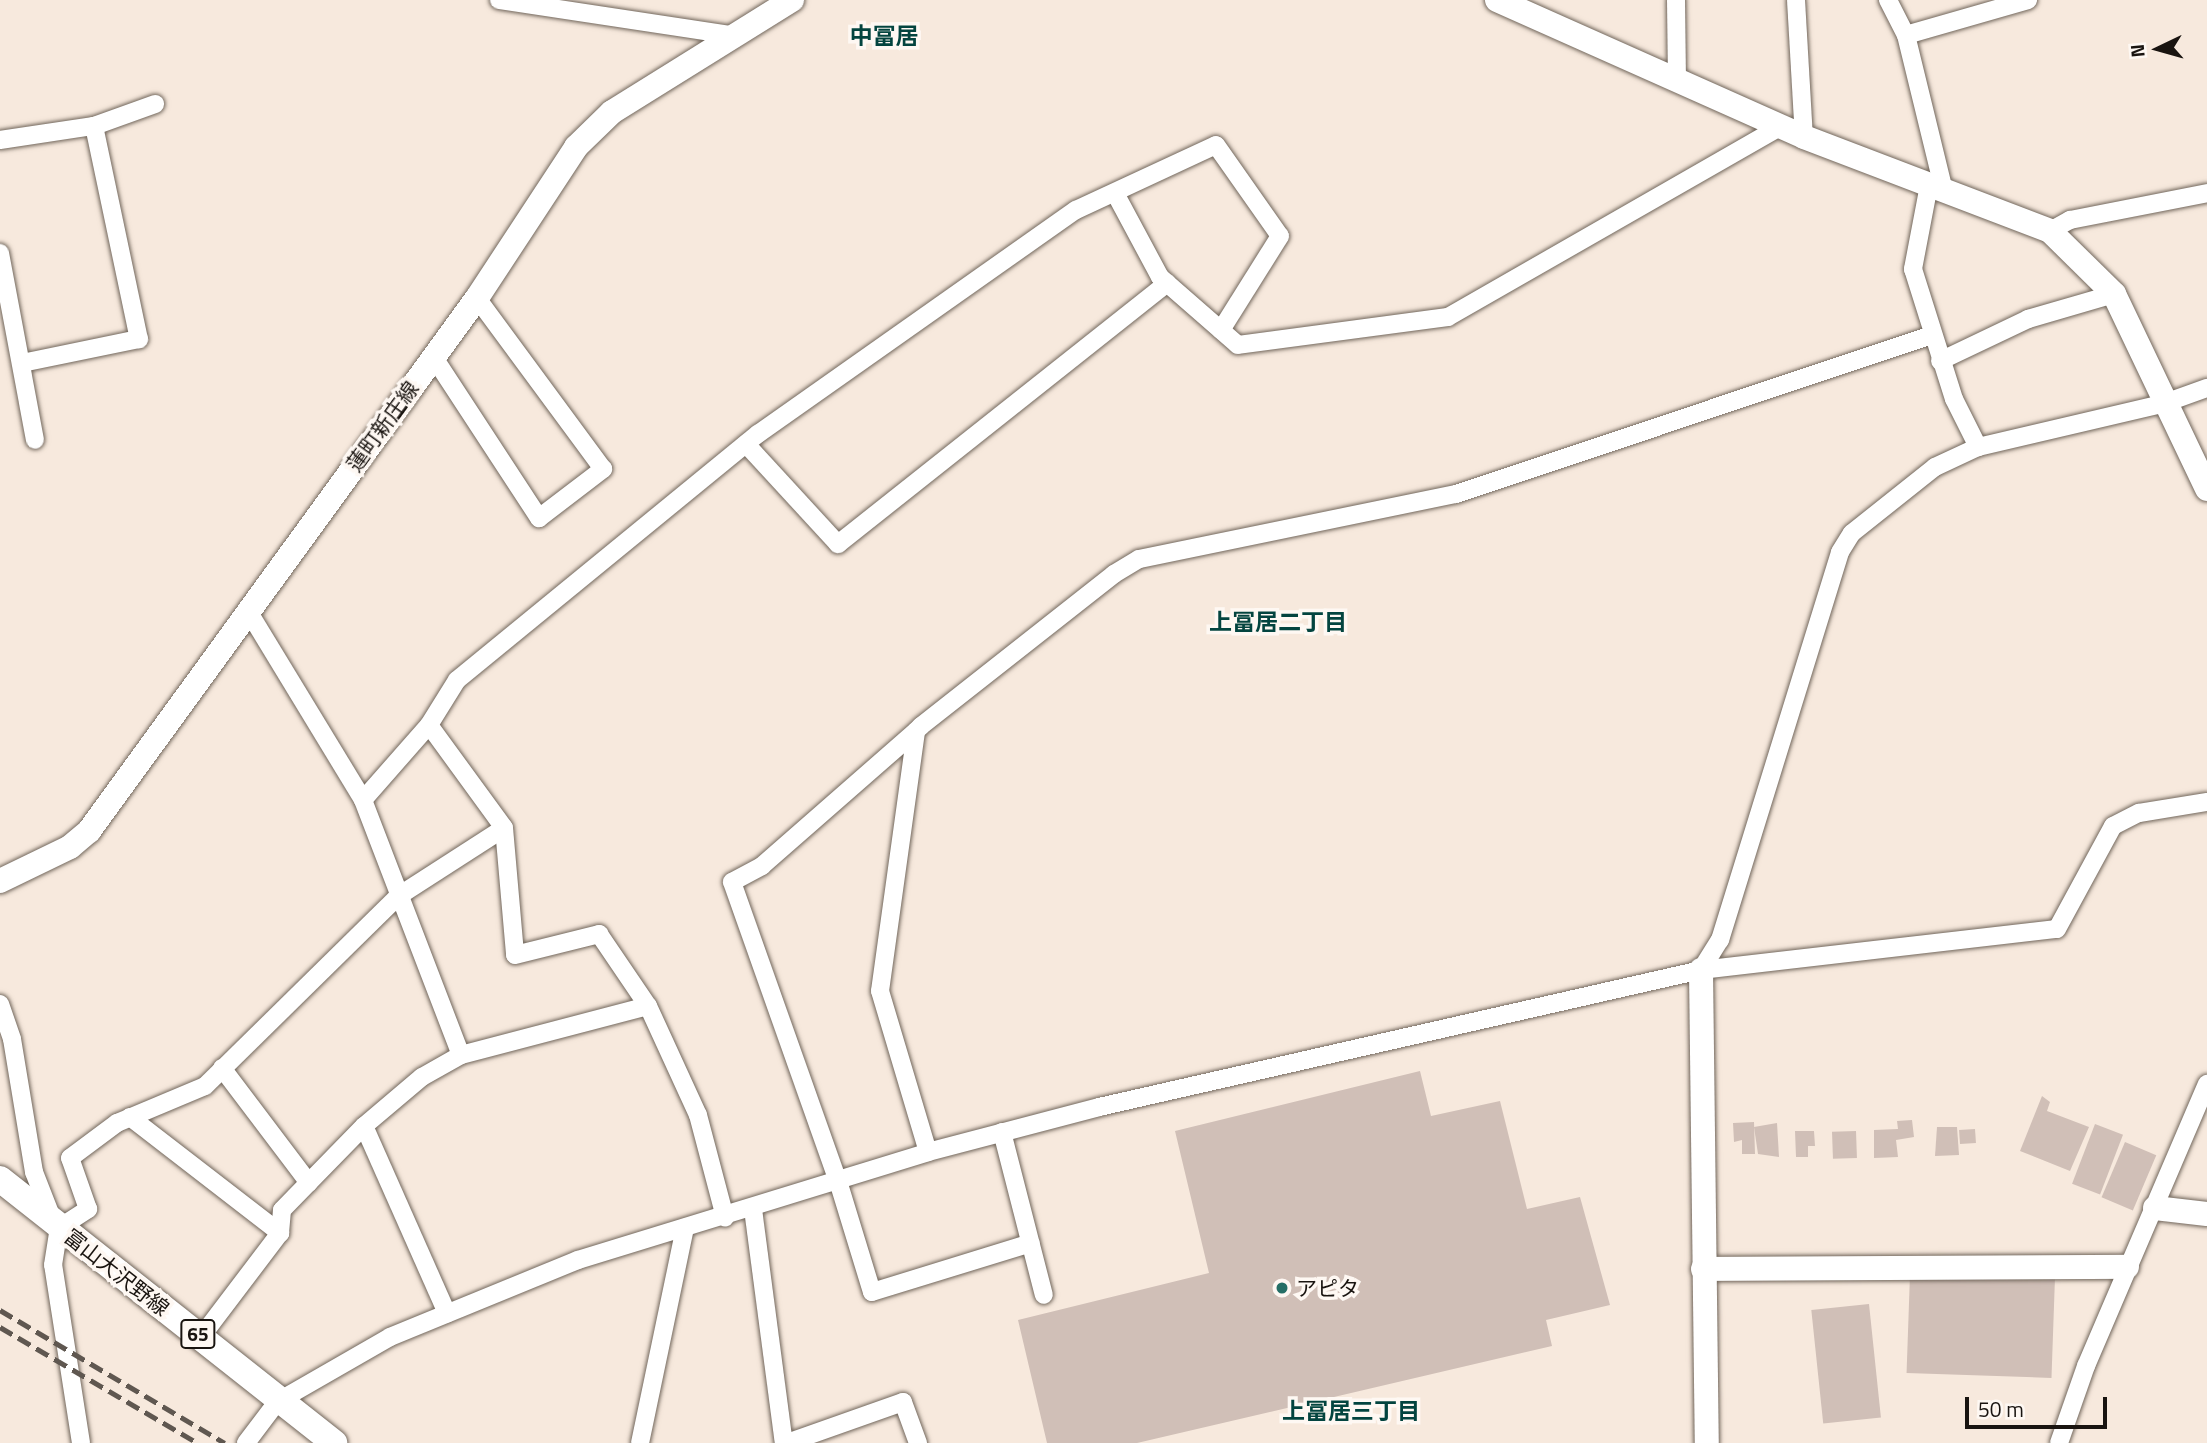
<!DOCTYPE html>
<html>
<head>
<meta charset="utf-8">
<style>
	body { margin:0 }
	#map { position:relative; width:2207px; height:1443px; overflow:hidden; background:#f7e9dd; font-family:"Titillium Web","Noto Sans JP",sans-serif }
	div>[style] { position:absolute }
	.building>* { inset:0; background:#d0bfb7; transform-origin:0 0 }
	.roads { filter:drop-shadow(0 0 2px #71665b) drop-shadow(0 0 2px #71665b) }
	.street>* { height:18px; margin:-9px; padding:0 9px; transform-origin:9px; border-radius:9px; background:#fff }
	.secondary>* { height:24px; margin:-12px; padding:0 12px; transform-origin:12px; border-radius:12px; background:#fff }
	.primary>* { height:26px; margin:-13px; padding:0 13px; transform-origin:13px; border-radius:13px; background:#fff }
	.rail>* { height:5px; margin-top:-2.5px; transform-origin:0; background:repeating-linear-gradient(90deg,#5f5750 0 14px,transparent 0 21px) }
	.dots>* { width:19px; height:19px; translate:-50% -50%; box-sizing:border-box; border:4px solid #fef8f3; border-radius:50% }
	span { translate:-50% -50%; white-space:nowrap; text-align:center; line-height:1.15; -webkit-text-stroke:7px #fef8f3; paint-order:stroke }
	.shield-label span { padding:2px 5px; background:#fef8f3; border:2px solid; border-radius:5px; -webkit-text-stroke-width:0 }
	.shield-label { font-size:19px; color:#191410; font-weight:700 }
	.street-label { font-size:21px; color:#191410 }
	.poi-label { font-size:21px; color:#191410 }
	.left { translate:0 -50%; text-align:left }
	.neighbourhood-label { font-size:23px; color:#03443f; font-weight:700 }
	.north { position:absolute; left:2123px; top:14px; width:70px; height:70px; -webkit-text-stroke:5px #fef8f3; paint-order:stroke; rotate:265deg; font-size:19px; font-weight:700; line-height:28px; text-align:center; color:#191410 }
	.north::after { content:''; display:block; margin:auto; width:24px; height:32px; background:#191410; clip-path:polygon(50% 0,100% 100%,50% 72%,0 100%) }
	.scale { position:absolute; left:1965px; top:1397px; width:142px; height:32px; box-sizing:border-box; border:4px solid #191410; border-top:0; padding-left:9px; font-size:21px; line-height:24px; white-space:nowrap; color:#191410; -webkit-text-stroke:5px #fef8f3; paint-order:stroke }
</style>
</head>
<body>
<div id="map">
	<div class="building">
		<div style="clip-path:polygon(1420px 1071px,1431px 1116px,1500px 1101px,1527px 1209px,1580px 1197px,1610px 1305px,1546px 1320px,1552px 1346px,1137px 1443px,1047px 1443px,1018px 1320px,1209px 1273px,1175px 1131px)"></div>
		<div style="clip-path:polygon(2042px 1096px,2050px 1102px,2047px 1111px,2089px 1127px,2070px 1171px,2020px 1151px)"></div>
		<div style="clip-path:polygon(1912px 1120px,1914px 1137px,1896px 1140px,1898px 1157px,1874px 1158px,1874px 1130px,1898px 1129px,1897px 1121px)"></div>
		<div style="clip-path:polygon(1754px 1122px,1755px 1154px,1742px 1154px,1742px 1140px,1734px 1142px,1733px 1123px)"></div>
		<div style="clip-path:polygon(1777px 1123px,1779px 1157px,1758px 1154px,1754px 1127px)"></div>
		<div style="left:2095px;top:1124px;width:30px;height:64px;rotate:21deg"></div>
		<div style="clip-path:polygon(1937px 1127px,1957px 1127px,1959px 1155px,1935px 1156px)"></div>
		<div style="left:1975px;top:1129px;width:14px;height:16px;rotate:86deg"></div>
		<div style="clip-path:polygon(1795px 1131px,1814px 1131px,1815px 1146px,1808px 1146px,1808px 1157px,1796px 1157px)"></div>
		<div style="left:1856px;top:1131px;width:27px;height:24px;rotate:88deg"></div>
		<div style="left:2125px;top:1142px;width:34px;height:60px;rotate:23deg"></div>
		<div style="left:2055px;top:1277px;width:101px;height:145px;rotate:92deg"></div>
		<div style="left:1869px;top:1304px;width:114px;height:58px;rotate:84deg"></div>
	</div>
	<div class="roads">
		<div class="street">
			<div style="left:499px;top:0;width:241px;rotate:8.6deg"></div>
			<div style="left:1676px;top:0;width:79px;rotate:89.3deg"></div>
			<div style="left:1796px;top:0;width:137px;rotate:86.7deg"></div>
			<div style="left:1888px;top:0;width:39px;rotate:63deg"></div>
			<div style="left:1906px;top:35px;width:161px;rotate:76.3deg"></div>
			<div style="left:1906px;top:35px;width:127px;rotate:-16deg"></div>
			<div style="left:94px;top:126px;width:65px;rotate:-19.8deg"></div>
			<div style="left:0;top:140px;width:95px;rotate:-8.5deg"></div>
			<div style="left:94px;top:126px;width:218px;rotate:78.1deg"></div>
			<div style="left:139px;top:339px;width:119px;rotate:168.4deg"></div>
			<div style="left:1929px;top:185px;width:86px;rotate:100.8deg"></div>
			<div style="left:1913px;top:269px;width:136px;rotate:72.5deg"></div>
			<div style="left:1954px;top:399px;width:54px;rotate:63.4deg"></div>
			<div style="left:1115px;top:193px;width:95px;rotate:61.8deg"></div>
			<div style="left:1160px;top:277px;width:103px;rotate:41.1deg"></div>
			<div style="left:1238px;top:345px;width:212px;rotate:-7.6deg"></div>
			<div style="left:1448px;top:317px;width:383px;rotate:-29.8deg"></div>
			<div style="left:2050px;top:231px;width:23px;rotate:-29deg"></div>
			<div style="left:2070px;top:220px;width:140px;rotate:-11.1deg"></div>
			<div style="left:0;top:253px;width:190px;rotate:79.4deg"></div>
			<div style="left:433px;top:356px;width:194px;rotate:56.8deg"></div>
			<div style="left:539px;top:518px;width:81px;rotate:-37.4deg"></div>
			<div style="left:603px;top:469px;width:212px;rotate:-126.4deg"></div>
			<div style="left:1940px;top:361px;width:98px;rotate:-25.5deg"></div>
			<div style="left:2028px;top:319px;width:90px;rotate:-16.2deg"></div>
			<div style="left:746px;top:444px;width:136px;rotate:47.4deg"></div>
			<div style="left:838px;top:544px;width:420px;rotate:-38.4deg"></div>
			<div style="left:247px;top:609px;width:223px;rotate:58.7deg"></div>
			<div style="left:363px;top:800px;width:273px;rotate:69deg"></div>
			<div style="left:429px;top:725px;width:127px;rotate:53.9deg"></div>
			<div style="left:504px;top:828px;width:127px;rotate:85deg"></div>
			<div style="left:515px;top:955px;width:87px;rotate:-14deg"></div>
			<div style="left:599px;top:934px;width:87px;rotate:55.8deg"></div>
			<div style="left:648px;top:1006px;width:120px;rotate:65.4deg"></div>
			<div style="left:698px;top:1115px;width:106px;rotate:75.2deg"></div>
			<div style="left:916px;top:731px;width:205px;rotate:138.8deg"></div>
			<div style="left:762px;top:866px;width:34px;rotate:152deg"></div>
			<div style="left:732px;top:882px;width:317px;rotate:70.5deg"></div>
			<div style="left:838px;top:1181px;width:116px;rotate:73deg"></div>
			<div style="left:872px;top:1292px;width:166px;rotate:-17.1deg"></div>
			<div style="left:363px;top:800px;width:100px;rotate:-48.7deg"></div>
			<div style="left:429px;top:725px;width:53px;rotate:-58.1deg"></div>
			<div style="left:457px;top:680px;width:389px;rotate:-39.3deg"></div>
			<div style="left:758px;top:434px;width:389px;rotate:-35.2deg"></div>
			<div style="left:1076px;top:210px;width:154px;rotate:-24.9deg"></div>
			<div style="left:1216px;top:145px;width:111px;rotate:54.9deg"></div>
			<div style="left:1280px;top:236px;width:111px;rotate:122.1deg"></div>
			<div style="left:1701px;top:970px;width:36px;rotate:-58deg"></div>
			<div style="left:1720px;top:940px;width:406px;rotate:-72.8deg"></div>
			<div style="left:1840px;top:552px;width:22px;rotate:-58deg"></div>
			<div style="left:1852px;top:533px;width:106px;rotate:-38.5deg"></div>
			<div style="left:1935px;top:467px;width:47px;rotate:-24.9deg"></div>
			<div style="left:1978px;top:447px;width:192px;rotate:-13.2deg"></div>
			<div style="left:2165px;top:403px;width:45px;rotate:-19.7deg"></div>
			<div style="left:0;top:1004px;width:37px;rotate:71deg"></div>
			<div style="left:12px;top:1039px;width:135px;rotate:80.6deg"></div>
			<div style="left:34px;top:1172px;width:44px;rotate:68.7deg"></div>
			<div style="left:222px;top:1068px;width:144px;rotate:52.9deg"></div>
			<div style="left:130px;top:1117px;width:190px;rotate:37.7deg"></div>
			<div style="left:364px;top:1126px;width:205px;rotate:66.1deg"></div>
			<div style="left:1002px;top:1132px;width:168px;rotate:75.6deg"></div>
			<div style="left:928px;top:1152px;width:168px;rotate:-106.6deg"></div>
			<div style="left:880px;top:991px;width:262px;rotate:-82.1deg"></div>
			<div style="left:916px;top:731px;width:7px;rotate:-45deg"></div>
			<div style="left:921px;top:726px;width:246px;rotate:-38.2deg"></div>
			<div style="left:1114px;top:574px;width:29px;rotate:-31deg"></div>
			<div style="left:1139px;top:559px;width:324px;rotate:-11.6deg"></div>
			<div style="left:1456px;top:494px;width:502px;rotate:-18.47deg"></div>
			<div style="left:753px;top:1209px;width:236px;rotate:82.5deg"></div>
			<div style="left:201px;top:1337px;width:131px;rotate:-52.8deg"></div>
			<div style="left:280px;top:1233px;width:23px;rotate:-85deg"></div>
			<div style="left:282px;top:1210px;width:117px;rotate:-45.7deg"></div>
			<div style="left:364px;top:1126px;width:76px;rotate:-40.2deg"></div>
			<div style="left:422px;top:1077px;width:45px;rotate:-29.4deg"></div>
			<div style="left:461px;top:1055px;width:193px;rotate:-14.7deg"></div>
			<div style="left:81px;top:1443px;width:180px;rotate:-98.9deg"></div>
			<div style="left:53px;top:1265px;width:37px;rotate:-81deg"></div>
			<div style="left:59px;top:1228px;width:35px;rotate:-33deg"></div>
			<div style="left:88px;top:1209px;width:54px;rotate:-109.4deg"></div>
			<div style="left:70px;top:1158px;width:59px;rotate:-36.7deg"></div>
			<div style="left:117px;top:1123px;width:95px;rotate:-22.8deg"></div>
			<div style="left:205px;top:1086px;width:269px;rotate:-44.5deg"></div>
			<div style="left:397px;top:897px;width:127px;rotate:-32.8deg"></div>
			<div style="left:246px;top:1443px;width:51px;rotate:-52.9deg"></div>
			<div style="left:277px;top:1402px;width:130px;rotate:-29.9deg"></div>
			<div style="left:390px;top:1337px;width:203px;rotate:-22.3deg"></div>
			<div style="left:578px;top:1260px;width:366px;rotate:-17.1deg"></div>
			<div style="left:928px;top:1152px;width:177px;rotate:-14.7deg"></div>
			<div style="left:1099px;top:1107px;width:617px;rotate:-12.82deg"></div>
			<div style="left:1701px;top:970px;width:358px;rotate:-6.6deg"></div>
			<div style="left:2057px;top:929px;width:117px;rotate:-61.5deg"></div>
			<div style="left:2113px;top:826px;width:29px;rotate:-27deg"></div>
			<div style="left:2139px;top:813px;width:69px;rotate:-9.2deg"></div>
			<div style="left:640px;top:1443px;width:220px;rotate:-78.2deg"></div>
			<div style="left:787px;top:1443px;width:123px;rotate:-19.5deg"></div>
			<div style="left:903px;top:1402px;width:44px;rotate:69.9deg"></div>
			<div style="left:2059px;top:1443px;width:82px;rotate:-70.7deg"></div>
			<div style="left:2086px;top:1366px;width:307px;rotate:-66.8deg"></div>
		</div>
		<div class="secondary">
			<div style="left:1497px;top:0;width:336px;rotate:24deg"></div>
			<div style="left:1804px;top:137px;width:263px;rotate:20.9deg"></div>
			<div style="left:2050px;top:231px;width:90px;rotate:44.5deg"></div>
			<div style="left:2114px;top:294px;width:216px;rotate:64.5deg"></div>
			<div style="left:0;top:881px;width:78px;rotate:-25.9deg"></div>
			<div style="left:70px;top:847px;width:25px;rotate:-40deg"></div>
			<div style="left:89px;top:831px;width:659px;rotate:-53.95deg"></div>
			<div style="left:477px;top:298px;width:181px;rotate:-56.7deg"></div>
			<div style="left:576px;top:147px;width:50px;rotate:-44.2deg"></div>
			<div style="left:612px;top:112px;width:212px;rotate:-31.9deg"></div>
			<div style="left:1701px;top:970px;width:473px;rotate:89.3deg"></div>
			<div style="left:2155px;top:1208px;width:52px;rotate:6.6deg"></div>
			<div style="left:1703px;top:1269px;width:424px;rotate:-0.3deg"></div>
		</div>
		<div class="primary">
			<div style="left:0;top:1179px;width:426px;rotate:38.3deg"></div>
		</div>
	</div>
	<div class="rail">
		<div style="left:0;top:1310px;width:261px;rotate:30.6deg"></div>
		<div style="left:0;top:1327px;width:229px;rotate:30.4deg"></div>
	</div>
	<div class="dots">
		<div style="left:1282px;top:1288px;background:#256e66"></div>
	</div>
	<div class="shield-label">
		<span style="left:198px;top:1334px">65</span>
	</div>
	<div class="street-label">
		<span style="left:382px;top:426px;rotate:-54deg">蓮町新庄線</span>
		<span style="left:117px;top:1272px;rotate:38deg">富山大沢野線</span>
	</div>
	<div class="poi-label">
		<span class="left" style="left:1296px;top:1288px">アピタ</span>
	</div>
	<div class="neighbourhood-label">
		<span style="left:884px;top:36px">中冨居</span>
		<span style="left:1278px;top:622px">上冨居二丁目</span>
		<span style="left:1351px;top:1411px">上冨居三丁目</span>
	</div>
	<div class="north">N</div>
	<div class="scale">50 m</div>
</div>
</body>
</html>
